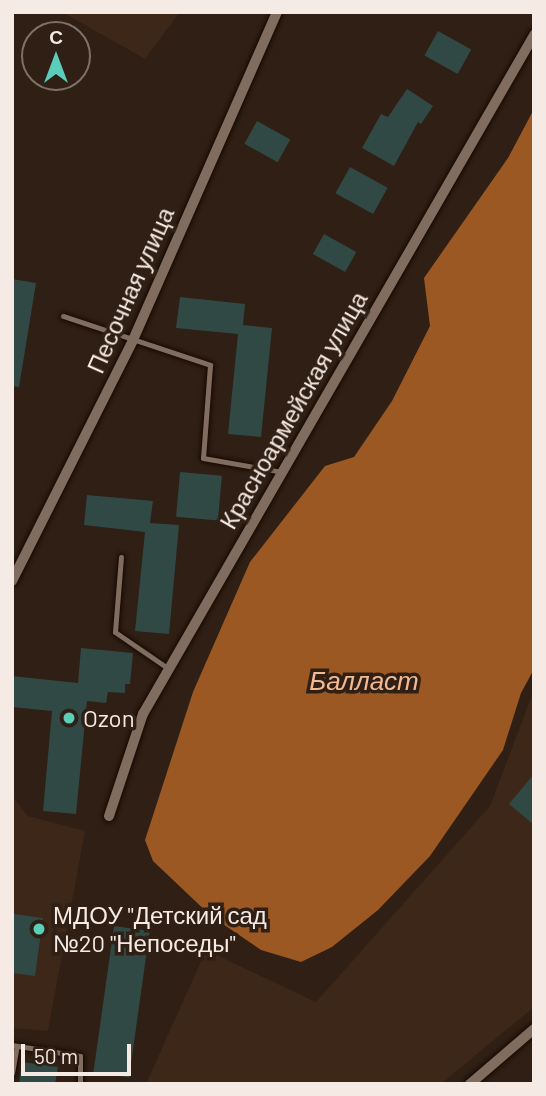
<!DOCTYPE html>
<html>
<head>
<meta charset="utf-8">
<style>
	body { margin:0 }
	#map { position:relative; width:546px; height:1096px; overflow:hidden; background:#2f1f14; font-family:Barlow,sans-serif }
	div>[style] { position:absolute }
	.built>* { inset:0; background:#3c2718 }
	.water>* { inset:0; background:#9c5823 }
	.building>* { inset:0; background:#314945; transform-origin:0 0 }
	.roads { filter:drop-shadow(0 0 2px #160902) drop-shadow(0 0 2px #160902) }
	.lane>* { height:5px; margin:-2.5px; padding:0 2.5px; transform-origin:2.5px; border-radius:2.5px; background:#806d60 }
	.street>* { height:10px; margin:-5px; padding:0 5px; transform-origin:5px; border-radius:5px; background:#806d60 }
	.dots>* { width:19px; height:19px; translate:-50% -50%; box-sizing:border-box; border:4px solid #2f1f14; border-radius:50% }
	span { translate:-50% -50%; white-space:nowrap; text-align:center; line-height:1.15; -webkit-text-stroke:7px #2f1f14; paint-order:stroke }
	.street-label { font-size:24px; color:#f6ebe4 }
	.poi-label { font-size:24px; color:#f6ebe4 }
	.left { translate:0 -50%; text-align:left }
	.water-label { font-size:26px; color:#f3b992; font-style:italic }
	.frame { position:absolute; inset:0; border:14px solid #f6ebe4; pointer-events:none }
	.north { position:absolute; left:21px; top:21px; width:70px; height:70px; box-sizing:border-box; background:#2f1f14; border:2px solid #7f7167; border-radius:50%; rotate:0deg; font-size:19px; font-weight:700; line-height:28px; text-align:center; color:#f6ebe4 }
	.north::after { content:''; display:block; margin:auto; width:24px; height:32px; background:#5bcebb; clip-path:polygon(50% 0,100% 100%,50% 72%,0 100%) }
	.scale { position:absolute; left:21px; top:1044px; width:110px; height:32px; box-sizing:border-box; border:4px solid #f6ebe4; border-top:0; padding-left:9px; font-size:21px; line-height:24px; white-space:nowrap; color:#f6ebe4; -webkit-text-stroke:5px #2f1f14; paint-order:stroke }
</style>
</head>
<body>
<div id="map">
	<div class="built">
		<div style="clip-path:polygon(62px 12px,180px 12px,145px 59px)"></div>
		<div style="clip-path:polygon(534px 690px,534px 1007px,441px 1084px,146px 1084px,206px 950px,316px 1002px,490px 806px)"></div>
		<div style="clip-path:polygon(12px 796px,28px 816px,85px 831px,48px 1031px,12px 1028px)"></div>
	</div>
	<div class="water">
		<div style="clip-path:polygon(534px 109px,534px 669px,521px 693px,503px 750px,430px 856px,378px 910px,332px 947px,301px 962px,261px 950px,211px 916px,153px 861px,145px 840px,193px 692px,250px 562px,325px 466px,354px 457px,392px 401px,430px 326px,424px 278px,508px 158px)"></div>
	</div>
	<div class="building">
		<div style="left:438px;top:31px;width:38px;height:28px;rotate:29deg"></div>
		<div style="clip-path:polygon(407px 89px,433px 106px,421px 124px,418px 122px,394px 166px,362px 148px,381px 114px,388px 117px)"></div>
		<div style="left:257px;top:121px;width:38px;height:26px;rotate:29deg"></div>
		<div style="left:350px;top:167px;width:43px;height:30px;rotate:29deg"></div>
		<div style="left:324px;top:234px;width:37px;height:23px;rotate:29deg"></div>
		<div style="clip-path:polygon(12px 279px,36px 283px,19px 387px,12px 386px)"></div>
		<div style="clip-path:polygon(180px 297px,245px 304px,243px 325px,272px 328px,261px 437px,228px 434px,238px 334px,176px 328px)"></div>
		<div style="left:180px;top:472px;width:42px;height:45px;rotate:5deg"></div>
		<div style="clip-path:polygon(87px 495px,153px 501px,150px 523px,179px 525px,169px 634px,135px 631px,145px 532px,84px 525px)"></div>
		<div style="clip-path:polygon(81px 648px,133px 653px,130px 684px,125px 684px,125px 693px,108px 692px,106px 703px,87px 701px,76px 814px,43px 811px,52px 711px,12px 707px,12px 676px,78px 683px)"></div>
		<div style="clip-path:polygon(534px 774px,534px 825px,509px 804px)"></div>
		<div style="clip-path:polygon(14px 914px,43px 918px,35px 976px,12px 973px)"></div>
		<div style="left:114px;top:926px;width:36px;height:148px;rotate:8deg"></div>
		<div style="clip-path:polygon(22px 1062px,58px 1067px,55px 1084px,19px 1084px)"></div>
	</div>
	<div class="roads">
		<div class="lane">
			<div style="left:63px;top:316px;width:155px;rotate:18.4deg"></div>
			<div style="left:210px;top:365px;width:93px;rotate:94.3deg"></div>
			<div style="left:203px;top:458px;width:80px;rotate:10deg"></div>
			<div style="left:121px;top:557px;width:75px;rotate:94.6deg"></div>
			<div style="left:115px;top:632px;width:65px;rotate:34.4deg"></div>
			<div style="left:12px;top:1045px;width:69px;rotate:9.2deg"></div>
			<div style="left:80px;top:1056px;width:28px;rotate:90deg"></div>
			<div style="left:12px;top:1073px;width:27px;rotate:-80deg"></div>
		</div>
		<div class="street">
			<div style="left:12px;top:581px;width:270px;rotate:-63.3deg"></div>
			<div style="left:133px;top:340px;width:358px;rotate:-66.3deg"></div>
			<div style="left:109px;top:816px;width:108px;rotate:-71.6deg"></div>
			<div style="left:143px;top:714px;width:784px;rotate:-60.06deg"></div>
			<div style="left:470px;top:1084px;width:84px;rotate:-40.7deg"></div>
		</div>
	</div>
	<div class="dots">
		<div style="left:69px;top:718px;background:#5bcebb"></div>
		<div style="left:39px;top:929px;background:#5bcebb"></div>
	</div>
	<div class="street-label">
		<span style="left:130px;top:290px;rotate:-66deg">Песочная улица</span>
		<span style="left:293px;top:410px;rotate:-60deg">Красноармейская улица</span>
	</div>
	<div class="poi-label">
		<span class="left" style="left:83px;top:718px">Ozon</span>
		<span class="left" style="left:53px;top:929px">МДОУ "Детский сад<br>№20 "Непоседы"</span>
	</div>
	<div class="water-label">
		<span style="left:364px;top:680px">Балласт</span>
	</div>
	<div class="frame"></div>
	<div class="north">С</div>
	<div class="scale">50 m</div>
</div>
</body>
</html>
